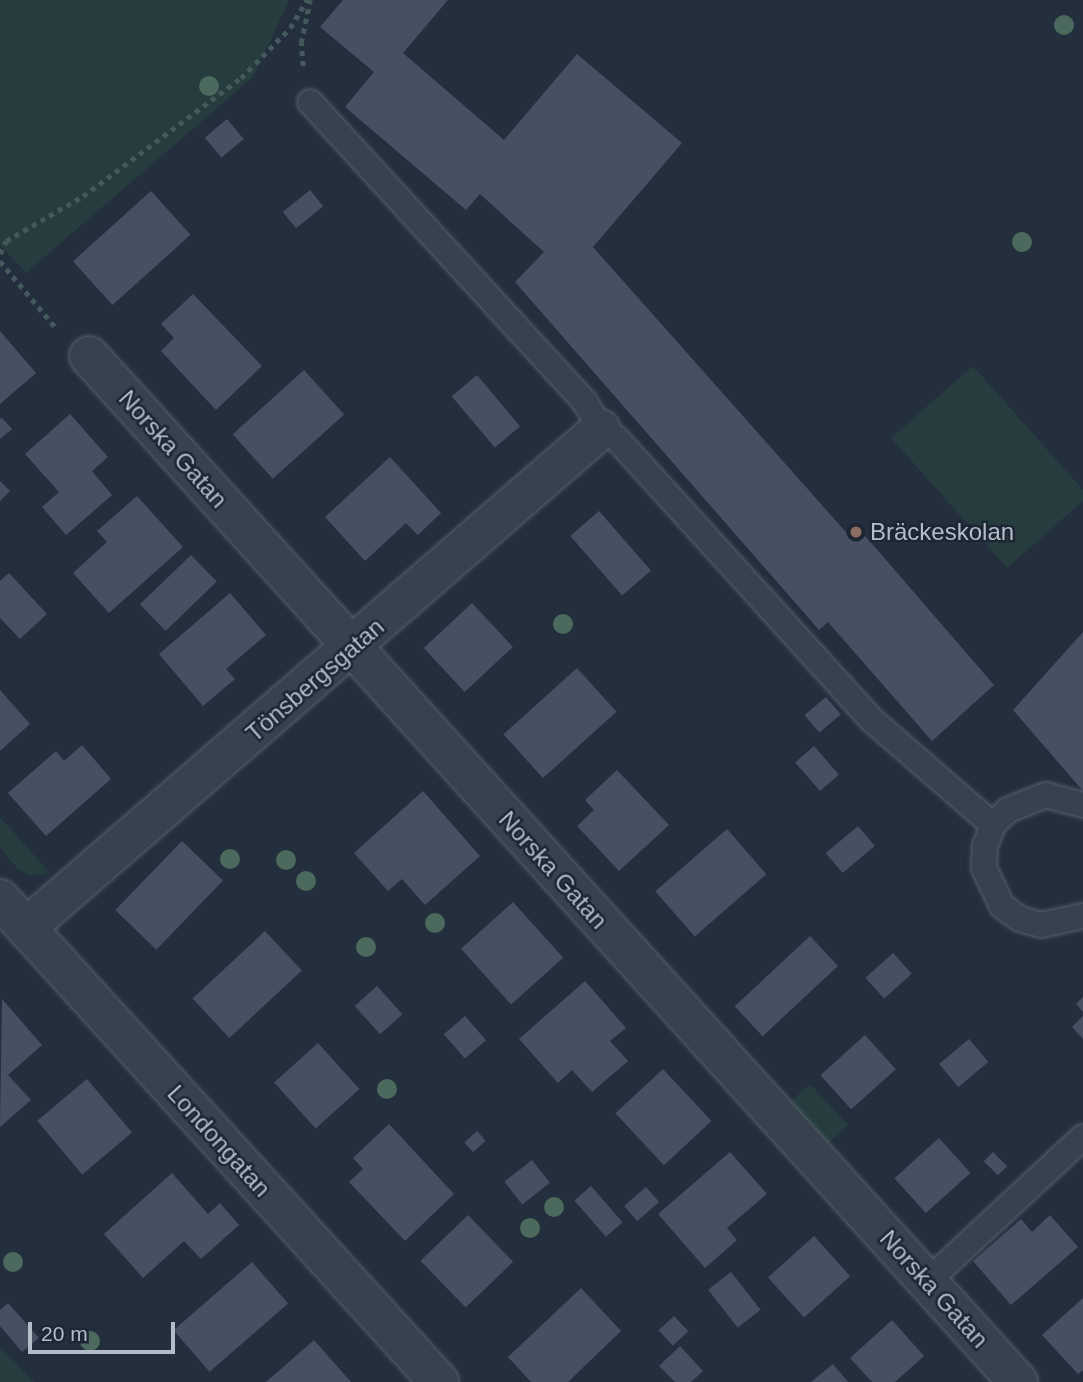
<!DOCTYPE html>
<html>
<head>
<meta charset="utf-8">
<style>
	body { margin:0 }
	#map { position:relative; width:1083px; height:1382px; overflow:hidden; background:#242f3e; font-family:Helvetica,sans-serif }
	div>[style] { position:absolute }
	.green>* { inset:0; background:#263c3f; transform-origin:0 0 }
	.building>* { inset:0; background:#455162; transform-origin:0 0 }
	.path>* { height:4.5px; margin-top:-2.25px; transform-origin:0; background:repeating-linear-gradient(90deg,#44595c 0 5px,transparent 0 10px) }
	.roads { filter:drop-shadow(0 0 2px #565f6c) drop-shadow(0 0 2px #565f6c) }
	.lane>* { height:24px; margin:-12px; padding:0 12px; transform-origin:12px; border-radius:12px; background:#38414e }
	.street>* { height:38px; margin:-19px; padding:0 19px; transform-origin:19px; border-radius:19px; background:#38414e }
	.trees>* { width:20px; height:20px; margin:-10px; border-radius:50%; background:#4b6a5d }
	.dots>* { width:19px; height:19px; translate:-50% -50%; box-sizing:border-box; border:4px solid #1d2633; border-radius:50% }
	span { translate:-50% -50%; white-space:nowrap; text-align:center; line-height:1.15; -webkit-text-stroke:5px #1d2633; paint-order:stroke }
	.street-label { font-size:24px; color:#b4bcc9 }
	.poi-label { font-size:24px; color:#b4bcc9 }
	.left { translate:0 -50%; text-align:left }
	.scale { position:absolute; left:28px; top:1322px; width:147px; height:32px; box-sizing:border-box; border:4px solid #b4bcc9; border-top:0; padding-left:9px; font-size:21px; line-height:24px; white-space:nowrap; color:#b4bcc9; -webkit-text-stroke:5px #1d2633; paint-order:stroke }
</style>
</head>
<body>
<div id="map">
	<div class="green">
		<div style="clip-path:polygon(0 0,288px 0,288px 3px,253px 77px,26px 273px,0 245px)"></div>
		<div style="clip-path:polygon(973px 366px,1083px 490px,1083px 501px,1007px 568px,891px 438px)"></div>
		<div style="clip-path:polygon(0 817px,50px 873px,31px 876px,18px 869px,0 848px)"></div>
		<div style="left:810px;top:1084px;width:56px;height:27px;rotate:47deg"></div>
		<div style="clip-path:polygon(0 1347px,34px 1382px,0 1382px)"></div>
	</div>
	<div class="building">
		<div style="clip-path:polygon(343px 0,448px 0,403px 53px,504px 140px,577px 54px,682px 143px,593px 247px,852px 539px,861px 531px,994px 685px,932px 741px,828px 622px,819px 630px,515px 282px,544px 252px,480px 194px,466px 210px,345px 107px,374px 72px,320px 27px)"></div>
		<div style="left:227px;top:119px;width:26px;height:29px;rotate:50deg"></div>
		<div style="left:310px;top:190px;width:21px;height:35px;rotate:51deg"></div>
		<div style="left:151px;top:191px;width:59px;height:105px;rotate:48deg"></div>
		<div style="clip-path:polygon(193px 294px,262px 366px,216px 410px,161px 351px,174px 338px,161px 324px)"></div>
		<div style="clip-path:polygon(0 331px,36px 373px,0 404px)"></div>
		<div style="left:304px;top:370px;width:60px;height:96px;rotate:48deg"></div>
		<div style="left:477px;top:375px;width:67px;height:33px;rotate:50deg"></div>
		<div style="clip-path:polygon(70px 414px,108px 457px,92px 471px,112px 495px,66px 535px,42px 507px,59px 492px,25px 454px)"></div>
		<div style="clip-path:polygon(2px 418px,12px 429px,0 439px,0 419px)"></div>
		<div style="clip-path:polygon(390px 457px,441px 513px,418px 535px,406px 523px,365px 561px,325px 517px)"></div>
		<div style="clip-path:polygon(0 481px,10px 491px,0 501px)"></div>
		<div style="clip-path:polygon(137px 496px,183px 547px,109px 613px,73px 573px,107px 542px,97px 531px)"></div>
		<div style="left:599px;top:511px;width:79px;height:38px;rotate:49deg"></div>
		<div style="left:191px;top:555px;width:37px;height:71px;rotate:46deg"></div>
		<div style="clip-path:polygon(9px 573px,47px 614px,20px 639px,0 618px,0 581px)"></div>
		<div style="clip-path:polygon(230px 593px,266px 635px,226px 669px,235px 679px,203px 706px,159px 654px)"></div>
		<div style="left:472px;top:603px;width:60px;height:66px;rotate:47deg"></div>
		<div style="clip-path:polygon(1083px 632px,1083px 791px,1013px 710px)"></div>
		<div style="left:577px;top:668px;width:59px;height:99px;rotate:48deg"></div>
		<div style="clip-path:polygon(0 690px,30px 724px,0 751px)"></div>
		<div style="left:826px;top:697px;width:23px;height:28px;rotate:50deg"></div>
		<div style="clip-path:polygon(82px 745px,111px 779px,46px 836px,8px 793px,56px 751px,64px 761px)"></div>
		<div style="left:814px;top:746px;width:38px;height:25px;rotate:49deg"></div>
		<div style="clip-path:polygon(617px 770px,669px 825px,619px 871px,577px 826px,594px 810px,585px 800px)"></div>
		<div style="clip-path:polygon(423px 791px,480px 856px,425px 905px,402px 879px,388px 891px,354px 853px)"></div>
		<div style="left:858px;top:826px;width:26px;height:42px;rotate:50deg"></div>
		<div style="left:727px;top:829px;width:60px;height:95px;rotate:49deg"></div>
		<div style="left:182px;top:841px;width:57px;height:96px;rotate:44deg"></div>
		<div style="left:513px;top:902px;width:75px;height:70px;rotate:48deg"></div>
		<div style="left:265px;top:931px;width:54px;height:99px;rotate:47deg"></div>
		<div style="left:810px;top:936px;width:41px;height:103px;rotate:47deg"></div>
		<div style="left:893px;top:953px;width:28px;height:37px;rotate:48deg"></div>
		<div style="clip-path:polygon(585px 981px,626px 1028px,610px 1041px,628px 1061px,592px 1092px,572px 1070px,558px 1083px,519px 1039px)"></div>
		<div style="left:377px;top:986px;width:38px;height:30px;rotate:48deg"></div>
		<div style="clip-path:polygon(1083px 997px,1083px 1012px,1076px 1004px)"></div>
		<div style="clip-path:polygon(2px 999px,42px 1045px,8px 1075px,31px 1100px,0 1127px)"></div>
		<div style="left:465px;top:1016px;width:32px;height:28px;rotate:49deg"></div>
		<div style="clip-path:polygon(1083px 1016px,1083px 1039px,1072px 1027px)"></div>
		<div style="left:865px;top:1035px;width:46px;height:60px;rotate:48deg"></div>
		<div style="left:969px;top:1039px;width:30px;height:39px;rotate:50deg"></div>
		<div style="left:318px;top:1043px;width:62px;height:59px;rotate:48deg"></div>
		<div style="left:663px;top:1069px;width:71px;height:65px;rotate:47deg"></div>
		<div style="left:87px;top:1079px;width:70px;height:65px;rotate:50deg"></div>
		<div style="clip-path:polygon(389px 1124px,454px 1194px,405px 1241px,349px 1182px,363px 1169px,353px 1158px)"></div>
		<div style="left:477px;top:1131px;width:13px;height:17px;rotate:48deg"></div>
		<div style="left:939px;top:1138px;width:47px;height:60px;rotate:48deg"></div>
		<div style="clip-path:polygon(730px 1152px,767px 1194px,727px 1228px,737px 1240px,705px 1268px,658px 1214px)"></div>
		<div style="left:993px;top:1152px;width:20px;height:13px;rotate:45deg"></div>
		<div style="left:532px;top:1160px;width:29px;height:35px;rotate:52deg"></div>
		<div style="clip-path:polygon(172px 1173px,208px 1214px,220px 1203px,239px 1225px,201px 1259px,184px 1241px,143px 1278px,104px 1234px)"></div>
		<div style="left:591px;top:1186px;width:48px;height:22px;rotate:49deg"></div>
		<div style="left:646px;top:1187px;width:20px;height:29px;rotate:49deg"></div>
		<div style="left:468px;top:1215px;width:65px;height:66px;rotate:46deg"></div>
		<div style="clip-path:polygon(1050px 1215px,1078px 1247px,1011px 1305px,973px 1261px,1021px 1219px,1032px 1232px)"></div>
		<div style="left:814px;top:1236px;width:54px;height:62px;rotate:48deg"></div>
		<div style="left:252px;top:1262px;width:55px;height:104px;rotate:49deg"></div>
		<div style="left:731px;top:1272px;width:48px;height:29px;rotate:52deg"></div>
		<div style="clip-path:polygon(581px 1288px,621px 1331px,568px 1382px,531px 1382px,508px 1357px)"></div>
		<div style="clip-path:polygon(1083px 1298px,1083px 1370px,1078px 1374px,1042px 1335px)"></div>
		<div style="clip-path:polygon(8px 1303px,39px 1338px,22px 1352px,0 1326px,0 1310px)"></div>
		<div style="left:674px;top:1316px;width:21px;height:21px;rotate:47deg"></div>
		<div style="clip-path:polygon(892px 1320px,924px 1356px,895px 1382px,872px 1382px,850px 1358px)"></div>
		<div style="clip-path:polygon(314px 1340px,351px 1382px,266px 1382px)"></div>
		<div style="clip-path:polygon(680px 1346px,703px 1371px,691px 1382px,675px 1382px,659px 1366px)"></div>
		<div style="clip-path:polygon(833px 1364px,848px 1382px,811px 1382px)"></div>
	</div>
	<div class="path">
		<div style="left:303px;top:66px;width:23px;rotate:-95deg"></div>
		<div style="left:301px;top:43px;width:44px;rotate:-78.2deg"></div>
		<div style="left:0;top:254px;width:14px;rotate:-65deg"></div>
		<div style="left:6px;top:241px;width:89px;rotate:-30.3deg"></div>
		<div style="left:83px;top:196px;width:197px;rotate:-36.8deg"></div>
		<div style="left:241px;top:78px;width:70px;rotate:-45.6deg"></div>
		<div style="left:290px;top:28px;width:33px;rotate:-59deg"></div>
		<div style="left:0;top:261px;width:87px;rotate:50.1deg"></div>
	</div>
	<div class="roads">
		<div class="lane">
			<div style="left:310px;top:102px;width:407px;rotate:47.5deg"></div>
			<div style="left:585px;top:402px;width:31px;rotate:59deg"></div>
			<div style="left:601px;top:429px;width:19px;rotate:32deg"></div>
			<div style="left:617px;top:439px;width:379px;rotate:47.8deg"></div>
			<div style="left:872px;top:720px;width:160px;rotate:41deg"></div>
			<div style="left:1083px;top:805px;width:38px;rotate:-165deg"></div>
			<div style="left:1046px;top:795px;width:41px;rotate:158.5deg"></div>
			<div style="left:1008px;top:810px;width:21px;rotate:135deg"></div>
			<div style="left:993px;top:825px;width:22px;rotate:111deg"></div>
			<div style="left:985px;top:846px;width:22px;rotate:93deg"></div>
			<div style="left:984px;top:868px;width:42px;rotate:64.7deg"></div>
			<div style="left:1002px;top:906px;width:22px;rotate:36deg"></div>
			<div style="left:1020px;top:919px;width:22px;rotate:16deg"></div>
			<div style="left:1041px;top:925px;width:43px;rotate:-12.1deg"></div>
			<div style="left:927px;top:1282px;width:213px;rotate:-42.9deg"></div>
		</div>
		<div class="street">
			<div style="left:89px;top:356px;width:1384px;rotate:47.84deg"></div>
			<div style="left:0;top:899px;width:653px;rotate:47.73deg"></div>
			<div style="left:26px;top:928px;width:761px;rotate:-40.95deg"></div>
		</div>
	</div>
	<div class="trees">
		<div style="left:1064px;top:25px"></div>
		<div style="left:209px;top:86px"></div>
		<div style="left:1022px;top:242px"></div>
		<div style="left:563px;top:624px"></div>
		<div style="left:230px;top:859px"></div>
		<div style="left:286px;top:860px"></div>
		<div style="left:306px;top:881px"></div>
		<div style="left:435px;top:923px"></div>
		<div style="left:366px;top:947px"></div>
		<div style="left:387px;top:1089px"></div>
		<div style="left:554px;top:1207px"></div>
		<div style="left:530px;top:1228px"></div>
		<div style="left:13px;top:1262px"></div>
		<div style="left:90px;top:1341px"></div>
	</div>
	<div class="dots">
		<div style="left:856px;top:532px;background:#8d6e63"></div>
	</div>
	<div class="street-label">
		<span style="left:173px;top:449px;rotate:48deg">Norska Gatan</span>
		<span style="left:315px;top:680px;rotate:-41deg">Tönsbergsgatan</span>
		<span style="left:553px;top:870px;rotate:48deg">Norska Gatan</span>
		<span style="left:219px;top:1141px;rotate:48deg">Londongatan</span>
		<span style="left:934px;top:1289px;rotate:48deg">Norska Gatan</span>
	</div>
	<div class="poi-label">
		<span class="left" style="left:870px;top:532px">Bräckeskolan</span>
	</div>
	<div class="scale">20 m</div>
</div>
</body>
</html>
